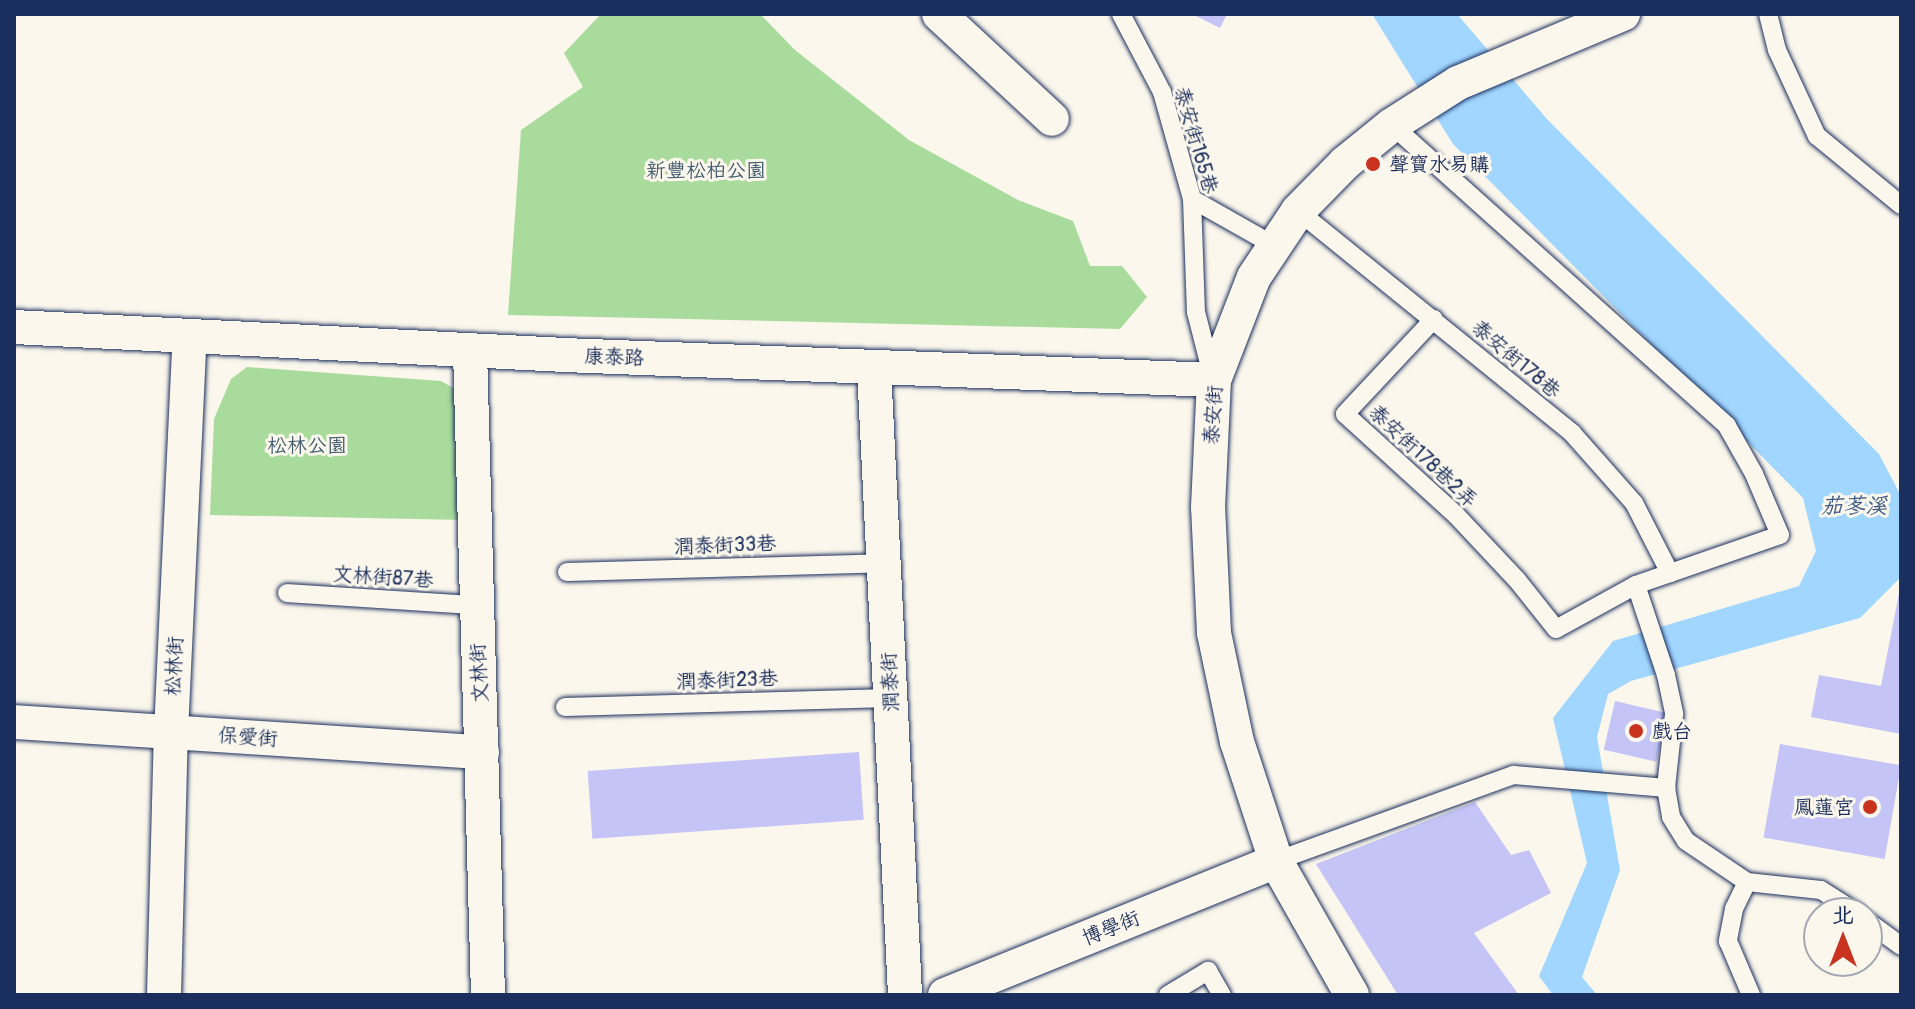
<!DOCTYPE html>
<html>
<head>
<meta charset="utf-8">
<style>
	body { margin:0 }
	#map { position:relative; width:1915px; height:1009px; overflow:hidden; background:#fbf7ec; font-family:Pangolin,"LXGW WenKai TC",sans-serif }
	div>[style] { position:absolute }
	.green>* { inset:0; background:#a8db9c }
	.water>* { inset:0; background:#a0d6ff }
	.building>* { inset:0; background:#c4c4f6; transform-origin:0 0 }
	.roads { filter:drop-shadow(0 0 2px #1b2f5e) drop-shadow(0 0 2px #1b2f5e) }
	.lane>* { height:18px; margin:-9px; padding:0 9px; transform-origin:9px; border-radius:9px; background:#fbf7ec }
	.street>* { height:34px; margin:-17px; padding:0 17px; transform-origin:17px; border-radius:17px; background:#fbf7ec }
	.dots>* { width:22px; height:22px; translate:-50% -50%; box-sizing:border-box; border:4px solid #fbf7ec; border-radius:50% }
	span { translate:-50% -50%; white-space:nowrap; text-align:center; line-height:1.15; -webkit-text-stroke:6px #fbf7ec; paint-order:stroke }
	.street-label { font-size:20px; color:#1b2f5e }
	.poi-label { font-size:20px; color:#1b2f5e }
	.left { translate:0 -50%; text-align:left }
	.right { translate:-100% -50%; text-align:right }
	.park-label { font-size:20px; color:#3e5a6e }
	.water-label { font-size:22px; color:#3c5986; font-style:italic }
	.frame { position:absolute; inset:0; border:16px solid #1b2f5e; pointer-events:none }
	.north { position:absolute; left:1803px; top:897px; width:80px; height:80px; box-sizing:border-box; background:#fbf7ec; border:2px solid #a1a7b3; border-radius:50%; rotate:0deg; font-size:22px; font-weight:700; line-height:32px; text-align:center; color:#1b2f5e }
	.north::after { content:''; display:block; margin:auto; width:28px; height:36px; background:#c8321e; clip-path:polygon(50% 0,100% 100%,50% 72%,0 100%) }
</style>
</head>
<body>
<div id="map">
	<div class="green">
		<div style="clip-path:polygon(601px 14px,760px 14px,795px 50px,909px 140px,1018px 200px,1073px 221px,1090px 266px,1122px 266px,1147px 297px,1120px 329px,508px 315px,521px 130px,583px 87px,564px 53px)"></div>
		<div style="clip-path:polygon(247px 367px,441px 381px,457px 390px,465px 520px,210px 515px,214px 419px,231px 379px)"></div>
	</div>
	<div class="water">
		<div style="clip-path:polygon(1372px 14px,1457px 14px,1547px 119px,1879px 454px,1901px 496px,1901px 577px,1860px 618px,1631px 681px,1608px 694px,1597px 737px,1620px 870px,1582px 977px,1597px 995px,1553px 995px,1539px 976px,1587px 863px,1553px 718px,1613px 641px,1799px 586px,1816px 551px,1803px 498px,1453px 144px)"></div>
	</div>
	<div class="building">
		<div style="clip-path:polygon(1192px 14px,1227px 14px,1220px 28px)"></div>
		<div style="clip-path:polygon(1900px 588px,1901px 734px,1811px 717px,1819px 675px,1881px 686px)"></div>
		<div style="left:1615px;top:701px;width:54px;height:50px;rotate:13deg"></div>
		<div style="left:1780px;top:744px;width:123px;height:95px;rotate:10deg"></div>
		<div style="left:859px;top:752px;width:68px;height:272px;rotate:86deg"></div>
		<div style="clip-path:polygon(1475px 802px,1511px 855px,1529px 850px,1551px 893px,1474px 933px,1519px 995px,1398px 995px,1316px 864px)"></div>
	</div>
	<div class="roads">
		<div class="lane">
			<div style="left:1121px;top:14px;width:88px;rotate:62.3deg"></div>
			<div style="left:1162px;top:92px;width:111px;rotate:74.3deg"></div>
			<div style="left:1192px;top:199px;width:113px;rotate:88deg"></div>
			<div style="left:1196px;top:312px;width:65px;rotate:75.7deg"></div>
			<div style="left:1768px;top:14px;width:37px;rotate:76deg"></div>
			<div style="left:1777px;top:50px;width:95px;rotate:65.1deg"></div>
			<div style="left:1817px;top:136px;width:109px;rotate:39.4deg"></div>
			<div style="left:1392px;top:125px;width:450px;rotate:41.9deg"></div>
			<div style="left:1727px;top:426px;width:55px;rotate:60.6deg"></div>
			<div style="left:1754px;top:474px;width:66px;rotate:66.9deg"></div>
			<div style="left:1780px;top:535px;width:152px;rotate:160.9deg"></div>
			<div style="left:1636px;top:585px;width:91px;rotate:151.2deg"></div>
			<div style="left:1556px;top:629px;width:63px;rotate:-128.5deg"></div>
			<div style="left:1517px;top:580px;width:89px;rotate:-133.2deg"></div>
			<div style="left:1456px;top:515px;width:150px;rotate:-137.7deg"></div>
			<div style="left:1345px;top:414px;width:130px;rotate:-46.9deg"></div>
			<div style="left:1192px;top:199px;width:95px;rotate:29.5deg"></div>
			<div style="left:1298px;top:211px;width:353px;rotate:39deg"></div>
			<div style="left:1572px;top:433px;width:94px;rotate:48.5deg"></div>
			<div style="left:1634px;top:503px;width:79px;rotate:62.8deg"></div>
			<div style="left:567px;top:572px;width:317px;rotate:-1.6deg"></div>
			<div style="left:1636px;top:585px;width:95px;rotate:71.6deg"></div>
			<div style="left:1666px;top:675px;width:40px;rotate:78deg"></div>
			<div style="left:1674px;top:714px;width:74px;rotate:96.2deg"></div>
			<div style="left:1666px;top:788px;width:29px;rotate:80deg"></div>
			<div style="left:1671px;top:817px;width:28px;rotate:58deg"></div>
			<div style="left:1686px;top:841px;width:73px;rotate:33.9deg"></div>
			<div style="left:1747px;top:882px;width:74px;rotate:6.2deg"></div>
			<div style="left:1821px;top:890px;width:43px;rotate:32.6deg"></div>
			<div style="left:287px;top:593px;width:188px;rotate:3.7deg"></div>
			<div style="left:565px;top:707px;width:325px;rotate:-1.6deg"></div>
			<div style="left:1276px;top:861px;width:253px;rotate:-19.9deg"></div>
			<div style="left:1514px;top:775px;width:153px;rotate:4.9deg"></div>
			<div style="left:1747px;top:882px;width:30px;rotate:116deg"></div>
			<div style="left:1734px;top:909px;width:33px;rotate:101deg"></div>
			<div style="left:1728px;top:941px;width:59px;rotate:66.9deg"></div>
			<div style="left:1867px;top:921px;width:42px;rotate:36.3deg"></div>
			<div style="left:1168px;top:995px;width:47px;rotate:-31deg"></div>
			<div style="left:1208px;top:971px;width:28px;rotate:60deg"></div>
		</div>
		<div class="street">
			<div style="left:939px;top:14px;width:154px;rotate:42.9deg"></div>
			<div style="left:14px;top:327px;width:551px;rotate:2.91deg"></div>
			<div style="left:564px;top:355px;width:650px;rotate:2.2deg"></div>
			<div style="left:470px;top:351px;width:644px;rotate:88.4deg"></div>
			<div style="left:874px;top:369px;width:627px;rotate:87.16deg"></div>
			<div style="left:14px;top:722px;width:469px;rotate:3.7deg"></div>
			<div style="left:164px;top:995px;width:263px;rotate:-88.5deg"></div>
			<div style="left:171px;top:732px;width:396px;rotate:-87.3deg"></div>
			<div style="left:945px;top:995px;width:357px;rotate:-22deg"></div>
			<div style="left:1352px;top:995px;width:154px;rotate:-119.6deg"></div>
			<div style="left:1276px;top:861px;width:125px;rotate:-108.1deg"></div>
			<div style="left:1237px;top:742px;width:111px;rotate:-101.9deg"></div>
			<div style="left:1214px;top:633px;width:126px;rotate:-92.7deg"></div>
			<div style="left:1208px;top:507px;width:127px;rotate:-87.3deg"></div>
			<div style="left:1214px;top:380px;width:110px;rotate:-68.8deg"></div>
			<div style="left:1254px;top:277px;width:79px;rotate:-56.3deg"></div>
			<div style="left:1298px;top:211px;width:67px;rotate:-45.6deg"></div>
			<div style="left:1345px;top:163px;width:60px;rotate:-39deg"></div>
			<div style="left:1392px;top:125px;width:78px;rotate:-32.5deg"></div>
			<div style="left:1458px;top:83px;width:179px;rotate:-22.7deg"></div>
		</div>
	</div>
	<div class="dots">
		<div style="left:1373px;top:164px;background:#c8321e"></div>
		<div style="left:1636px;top:731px;background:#c8321e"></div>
		<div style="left:1870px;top:807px;background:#c8321e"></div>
	</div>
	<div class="street-label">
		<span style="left:1196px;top:140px;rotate:74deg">泰安街165巷</span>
		<span style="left:614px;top:357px;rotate:2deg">康泰路</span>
		<span style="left:1516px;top:359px;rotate:40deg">泰安街178巷</span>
		<span style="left:1213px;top:415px;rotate:-86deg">泰安街</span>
		<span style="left:1423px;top:456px;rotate:43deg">泰安街178巷2弄</span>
		<span style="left:725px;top:545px;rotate:-2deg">潤泰街33巷</span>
		<span style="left:383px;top:577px;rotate:4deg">文林街87巷</span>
		<span style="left:174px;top:666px;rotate:-87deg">松林街</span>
		<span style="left:479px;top:673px;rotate:-93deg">文林街</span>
		<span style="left:727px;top:680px;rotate:-2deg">潤泰街23巷</span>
		<span style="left:890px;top:682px;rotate:-93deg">潤泰街</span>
		<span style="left:248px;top:737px;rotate:4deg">保愛街</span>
		<span style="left:1111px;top:928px;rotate:-22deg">博學街</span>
	</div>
	<div class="poi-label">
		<span class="left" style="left:1389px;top:164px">聲寶水易購</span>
		<span class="left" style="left:1652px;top:731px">戲台</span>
		<span class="right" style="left:1854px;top:807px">鳳蓮宮</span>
	</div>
	<div class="park-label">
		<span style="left:706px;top:170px">新豐松柏公園</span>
		<span style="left:307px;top:445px">松林公園</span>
	</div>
	<div class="water-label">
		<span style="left:1854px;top:507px">茄苳溪</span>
	</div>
	<div class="frame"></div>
	<div class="north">北</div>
</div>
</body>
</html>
